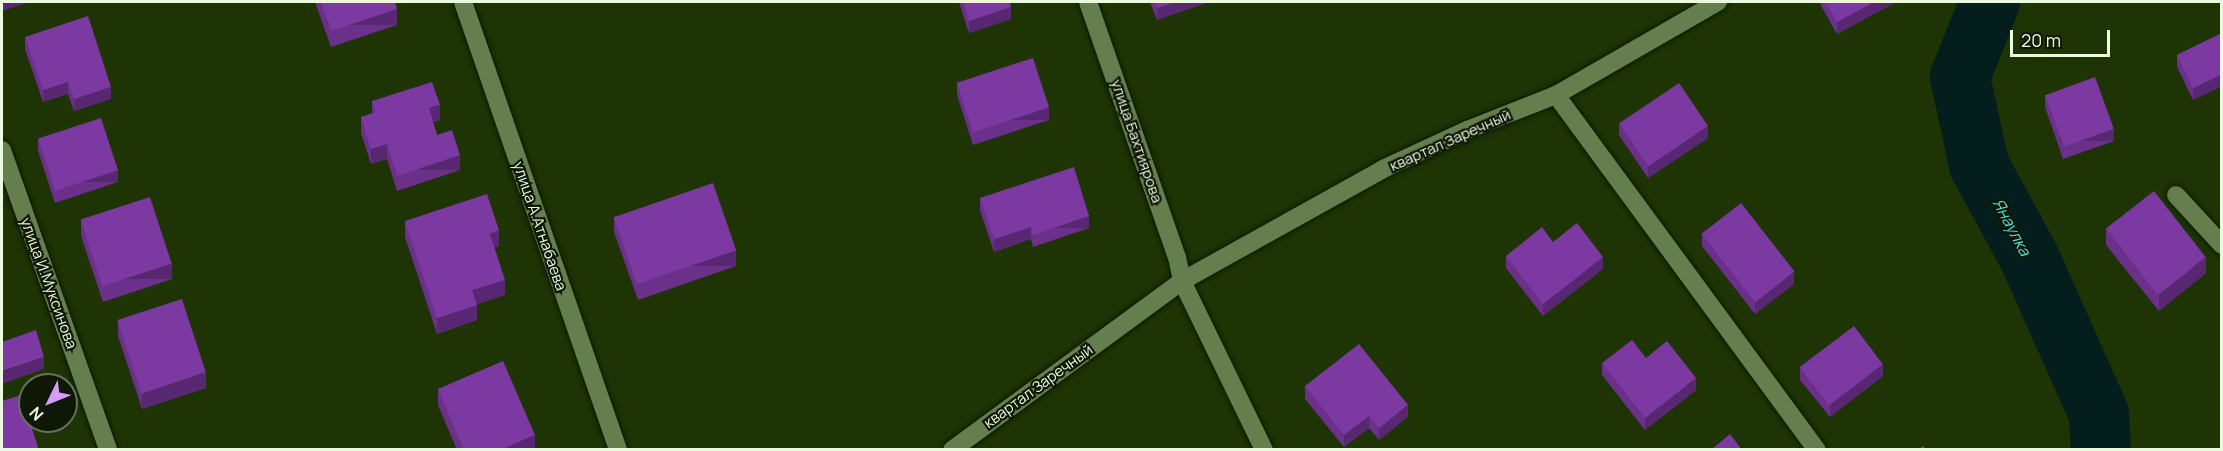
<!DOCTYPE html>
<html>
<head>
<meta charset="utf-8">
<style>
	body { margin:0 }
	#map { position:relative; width:2223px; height:451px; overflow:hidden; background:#1e3404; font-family:Manrope,sans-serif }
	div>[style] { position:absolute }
	.river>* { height:60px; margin:-30px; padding:0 30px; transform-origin:30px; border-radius:30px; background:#031e1d }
	.roads { filter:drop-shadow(0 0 2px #0a1a00) drop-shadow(0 0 2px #0a1a00) }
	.lane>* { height:18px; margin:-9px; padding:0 9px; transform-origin:9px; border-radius:9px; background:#657e4e }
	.street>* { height:18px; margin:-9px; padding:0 9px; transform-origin:9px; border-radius:9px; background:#657e4e }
	.wall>* { inset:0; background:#6b318a }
	.shaded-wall>* { inset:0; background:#572871; transform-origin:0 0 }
	.building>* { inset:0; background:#7c39a1; transform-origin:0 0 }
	span { translate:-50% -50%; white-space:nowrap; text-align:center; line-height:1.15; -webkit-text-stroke:4.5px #0f1806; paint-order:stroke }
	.street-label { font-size:15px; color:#ebf9df }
	.water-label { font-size:16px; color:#52ded8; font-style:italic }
	.frame { position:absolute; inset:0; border:3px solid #ebf9df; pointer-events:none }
	.north { position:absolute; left:18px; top:373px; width:60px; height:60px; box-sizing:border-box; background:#0f1806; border:2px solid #67725d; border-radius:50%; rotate:227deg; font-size:16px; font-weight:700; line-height:24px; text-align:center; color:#ebf9df }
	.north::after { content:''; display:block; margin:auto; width:21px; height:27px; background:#d59cfb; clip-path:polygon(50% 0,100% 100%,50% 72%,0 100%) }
	.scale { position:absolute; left:2010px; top:30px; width:100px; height:27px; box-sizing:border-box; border:3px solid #ebf9df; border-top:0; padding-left:8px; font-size:18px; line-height:21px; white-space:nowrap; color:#ebf9df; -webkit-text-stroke:4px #0f1806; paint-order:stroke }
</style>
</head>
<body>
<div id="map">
	<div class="river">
		<div style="left:1990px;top:2px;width:81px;rotate:111.8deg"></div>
		<div style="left:1960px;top:77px;width:90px;rotate:77.8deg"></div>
		<div style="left:1979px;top:165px;width:107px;rotate:61.5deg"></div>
		<div style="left:2030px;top:259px;width:170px;rotate:66deg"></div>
		<div style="left:2099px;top:414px;width:36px;rotate:87deg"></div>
	</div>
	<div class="roads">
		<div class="lane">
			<div style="left:1556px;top:95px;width:441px;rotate:53.7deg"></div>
		</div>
		<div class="street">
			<div style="left:463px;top:2px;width:474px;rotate:70.9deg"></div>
			<div style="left:1088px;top:2px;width:270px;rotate:70.8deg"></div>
			<div style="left:1177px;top:257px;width:25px;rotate:78deg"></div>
			<div style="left:1182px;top:281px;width:188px;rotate:64.1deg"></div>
			<div style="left:2px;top:150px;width:318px;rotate:70.5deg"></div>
			<div style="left:2176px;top:195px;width:68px;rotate:47.4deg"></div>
			<div style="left:952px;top:450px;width:285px;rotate:-36.3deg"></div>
			<div style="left:1182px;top:281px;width:230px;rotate:-29.1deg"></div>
			<div style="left:1383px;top:169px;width:93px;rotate:-24.9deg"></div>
			<div style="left:1467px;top:130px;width:96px;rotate:-21.5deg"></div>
			<div style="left:1556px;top:95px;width:187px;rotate:-29.9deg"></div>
		</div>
	</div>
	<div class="wall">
		<div style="clip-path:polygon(315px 2px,395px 2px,397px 25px,331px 47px)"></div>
		<div style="clip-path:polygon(959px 2px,1010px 2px,1011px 19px,969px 33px)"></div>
		<div style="clip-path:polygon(1150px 2px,1206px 2px,1206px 3px,1157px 20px)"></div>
		<div style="clip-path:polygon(1819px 2px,1896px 2px,1837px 34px)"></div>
		<div style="clip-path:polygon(2222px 33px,2222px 86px,2193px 100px,2177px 67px,2177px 55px)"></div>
		<div style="clip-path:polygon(25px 37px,111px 99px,74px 111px,68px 94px,43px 102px,25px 49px)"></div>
		<div style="clip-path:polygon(957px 83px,1049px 120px,973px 145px,957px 95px)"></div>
		<div style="clip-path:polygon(2045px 95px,2114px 141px,2063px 159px,2045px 107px)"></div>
		<div style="clip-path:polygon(372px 101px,440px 120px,433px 122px,437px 135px,460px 170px,397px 191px,387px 159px,371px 164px,361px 133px,361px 117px,372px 114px)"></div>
		<div style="clip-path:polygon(1619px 123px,1708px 138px,1648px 178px,1619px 135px)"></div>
		<div style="clip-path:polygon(38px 139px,118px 182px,55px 203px,38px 151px)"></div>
		<div style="clip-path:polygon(980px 198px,1089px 228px,1033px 247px,1031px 239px,994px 252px,980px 210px)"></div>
		<div style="clip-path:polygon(614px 217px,736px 266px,638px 300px,614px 232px)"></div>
		<div style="clip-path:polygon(81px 220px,172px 279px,103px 302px,81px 236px)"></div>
		<div style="clip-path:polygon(405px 221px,499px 246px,494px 248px,505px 295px,477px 304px,477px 320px,437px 334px,405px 237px)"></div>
		<div style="clip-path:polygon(2106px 229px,2206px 273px,2159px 311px,2106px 245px)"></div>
		<div style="clip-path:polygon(1702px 234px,1794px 284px,1755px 314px,1702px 246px)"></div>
		<div style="clip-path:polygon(1553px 242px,1603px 269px,1543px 316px,1506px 268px,1506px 256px)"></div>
		<div style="clip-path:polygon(118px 321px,206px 388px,142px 409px,118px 336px)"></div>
		<div style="clip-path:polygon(1602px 363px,1696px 390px,1645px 430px,1602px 375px)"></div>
		<div style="clip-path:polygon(1800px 368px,1883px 376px,1830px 417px,1800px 380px)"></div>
		<div style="clip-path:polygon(1305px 386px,1408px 417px,1379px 440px,1369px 428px,1344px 447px,1305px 399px)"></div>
		<div style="clip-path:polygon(438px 389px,535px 450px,457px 450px,438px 405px)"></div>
	</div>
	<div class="shaded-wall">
		<div style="clip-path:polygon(2px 2px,30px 2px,2px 11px)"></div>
		<div style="clip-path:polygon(1175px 2px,1206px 2px,1206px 3px,1157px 20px,1157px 8px)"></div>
		<div style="clip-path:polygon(1874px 2px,1896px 2px,1837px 34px,1837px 22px)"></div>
		<div style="clip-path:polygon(1011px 7px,1011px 19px,969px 33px,969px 21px)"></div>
		<div style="left:397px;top:9px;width:16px;height:70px;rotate:90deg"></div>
		<div style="clip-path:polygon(2222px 74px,2222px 86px,2193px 100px,2193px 88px)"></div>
		<div style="clip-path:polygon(68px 82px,68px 94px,43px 102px,43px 90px)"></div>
		<div style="clip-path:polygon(111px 87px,111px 99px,74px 111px,74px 99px)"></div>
		<div style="clip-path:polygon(440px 105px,440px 120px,429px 124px,429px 108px)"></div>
		<div style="left:1049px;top:108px;width:12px;height:80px;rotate:90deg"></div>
		<div style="clip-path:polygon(1708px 126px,1708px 138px,1648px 178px,1648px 166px)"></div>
		<div style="left:2114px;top:129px;width:12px;height:54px;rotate:90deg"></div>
		<div style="clip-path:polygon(387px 144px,387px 159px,371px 164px,371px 149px)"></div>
		<div style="left:460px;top:155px;width:15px;height:66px;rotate:90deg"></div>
		<div style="left:118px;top:170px;width:12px;height:66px;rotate:90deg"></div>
		<div style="left:1089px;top:216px;width:12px;height:59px;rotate:90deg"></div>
		<div style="clip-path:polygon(1031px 227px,1031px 239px,994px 252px,994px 239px)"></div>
		<div style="clip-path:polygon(499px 230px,499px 246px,490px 249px,490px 234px)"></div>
		<div style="left:736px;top:250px;width:16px;height:104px;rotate:90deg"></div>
		<div style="clip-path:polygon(1603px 257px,1603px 269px,1543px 316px,1543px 304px)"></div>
		<div style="clip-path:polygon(2206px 257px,2206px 273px,2159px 311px,2159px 295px)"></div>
		<div style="left:172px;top:263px;width:16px;height:73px;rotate:90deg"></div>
		<div style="clip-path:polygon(1794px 272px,1794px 284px,1755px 314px,1755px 302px)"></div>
		<div style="clip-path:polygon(505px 280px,505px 295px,472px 306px,472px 290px)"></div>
		<div style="left:2px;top:305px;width:1px;height:16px"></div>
		<div style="clip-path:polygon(477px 305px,477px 320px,437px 334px,437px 318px)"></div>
		<div style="clip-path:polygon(44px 357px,44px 369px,2px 384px,2px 371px)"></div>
		<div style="clip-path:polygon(1883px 364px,1883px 376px,1830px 417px,1830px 405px)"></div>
		<div style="clip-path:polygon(206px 372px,206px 388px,142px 409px,142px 394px)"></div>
		<div style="clip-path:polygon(1696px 378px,1696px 390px,1645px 430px,1645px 418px)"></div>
		<div style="clip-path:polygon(1408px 405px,1408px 417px,1379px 440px,1379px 428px)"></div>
		<div style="clip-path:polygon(1369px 416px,1369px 428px,1344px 447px,1344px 435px)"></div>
		<div style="clip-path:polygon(535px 435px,535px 450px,500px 450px)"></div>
	</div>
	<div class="building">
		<div style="clip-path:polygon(321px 2px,395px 2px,397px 9px,331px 31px)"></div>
		<div style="clip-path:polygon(963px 2px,1010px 2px,1011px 7px,969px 21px)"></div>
		<div style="clip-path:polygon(1155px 2px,1175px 2px,1157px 8px)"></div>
		<div style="clip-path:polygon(1825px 2px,1874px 2px,1837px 22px)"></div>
		<div style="clip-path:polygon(88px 16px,111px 87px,74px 99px,68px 82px,43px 90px,25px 37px)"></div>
		<div style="clip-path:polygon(2222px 33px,2222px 74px,2193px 88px,2177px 55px)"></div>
		<div style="left:1033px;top:58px;width:52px;height:80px;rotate:72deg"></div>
		<div style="left:2095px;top:77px;width:55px;height:53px;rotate:70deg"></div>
		<div style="clip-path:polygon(432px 82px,440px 105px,429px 108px,437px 135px,452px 130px,460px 155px,397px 176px,387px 144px,371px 149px,361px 117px,376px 112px,372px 101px)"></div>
		<div style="left:1679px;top:83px;width:52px;height:72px;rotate:56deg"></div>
		<div style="left:101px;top:118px;width:55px;height:66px;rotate:72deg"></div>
		<div style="clip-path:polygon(1074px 167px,1089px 216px,1033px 235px,1031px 227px,994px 239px,980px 198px)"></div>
		<div style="left:713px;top:183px;width:71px;height:105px;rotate:71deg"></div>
		<div style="left:2154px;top:191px;width:84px;height:61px;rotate:52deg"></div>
		<div style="clip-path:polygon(487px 194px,499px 230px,490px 234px,505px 280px,472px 290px,477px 305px,437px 318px,405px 221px)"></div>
		<div style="left:150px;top:197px;width:70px;height:73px;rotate:72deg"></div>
		<div style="left:1741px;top:203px;width:87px;height:50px;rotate:52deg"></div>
		<div style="clip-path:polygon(1577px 223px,1603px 257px,1543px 304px,1506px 256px,1542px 227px,1553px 242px)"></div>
		<div style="left:182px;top:299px;width:77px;height:68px;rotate:72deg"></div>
		<div style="left:1854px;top:326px;width:48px;height:68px;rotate:53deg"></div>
		<div style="clip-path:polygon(36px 330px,44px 357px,2px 371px,2px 342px)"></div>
		<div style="clip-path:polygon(1632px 340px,1646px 358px,1667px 341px,1696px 378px,1645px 418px,1602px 363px)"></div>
		<div style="clip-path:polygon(1359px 344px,1408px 405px,1379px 428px,1369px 416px,1344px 435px,1305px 386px)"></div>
		<div style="clip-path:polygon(503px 361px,535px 435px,500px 450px,464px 450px,438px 389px)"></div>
		<div style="clip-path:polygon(21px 395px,39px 450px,2px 450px,2px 401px)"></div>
		<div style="clip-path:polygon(1730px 434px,1742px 450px,1711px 450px)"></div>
		<div style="clip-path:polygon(1923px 446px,1926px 450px,1918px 450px)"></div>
	</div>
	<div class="street-label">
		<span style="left:1450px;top:140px;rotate:-24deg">квартал Заречный</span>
		<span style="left:1137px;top:141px;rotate:71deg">улица Бахтиярова</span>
		<span style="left:540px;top:226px;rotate:71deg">улица А.Атнабаева</span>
		<span style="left:49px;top:283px;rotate:70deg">улица И.Муксинова</span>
		<span style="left:1038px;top:386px;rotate:-36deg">квартал Заречный</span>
	</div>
	<div class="water-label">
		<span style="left:2012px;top:227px;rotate:62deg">Янаулка</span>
	</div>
	<div class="frame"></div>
	<div class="north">N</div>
	<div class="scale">20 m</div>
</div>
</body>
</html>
